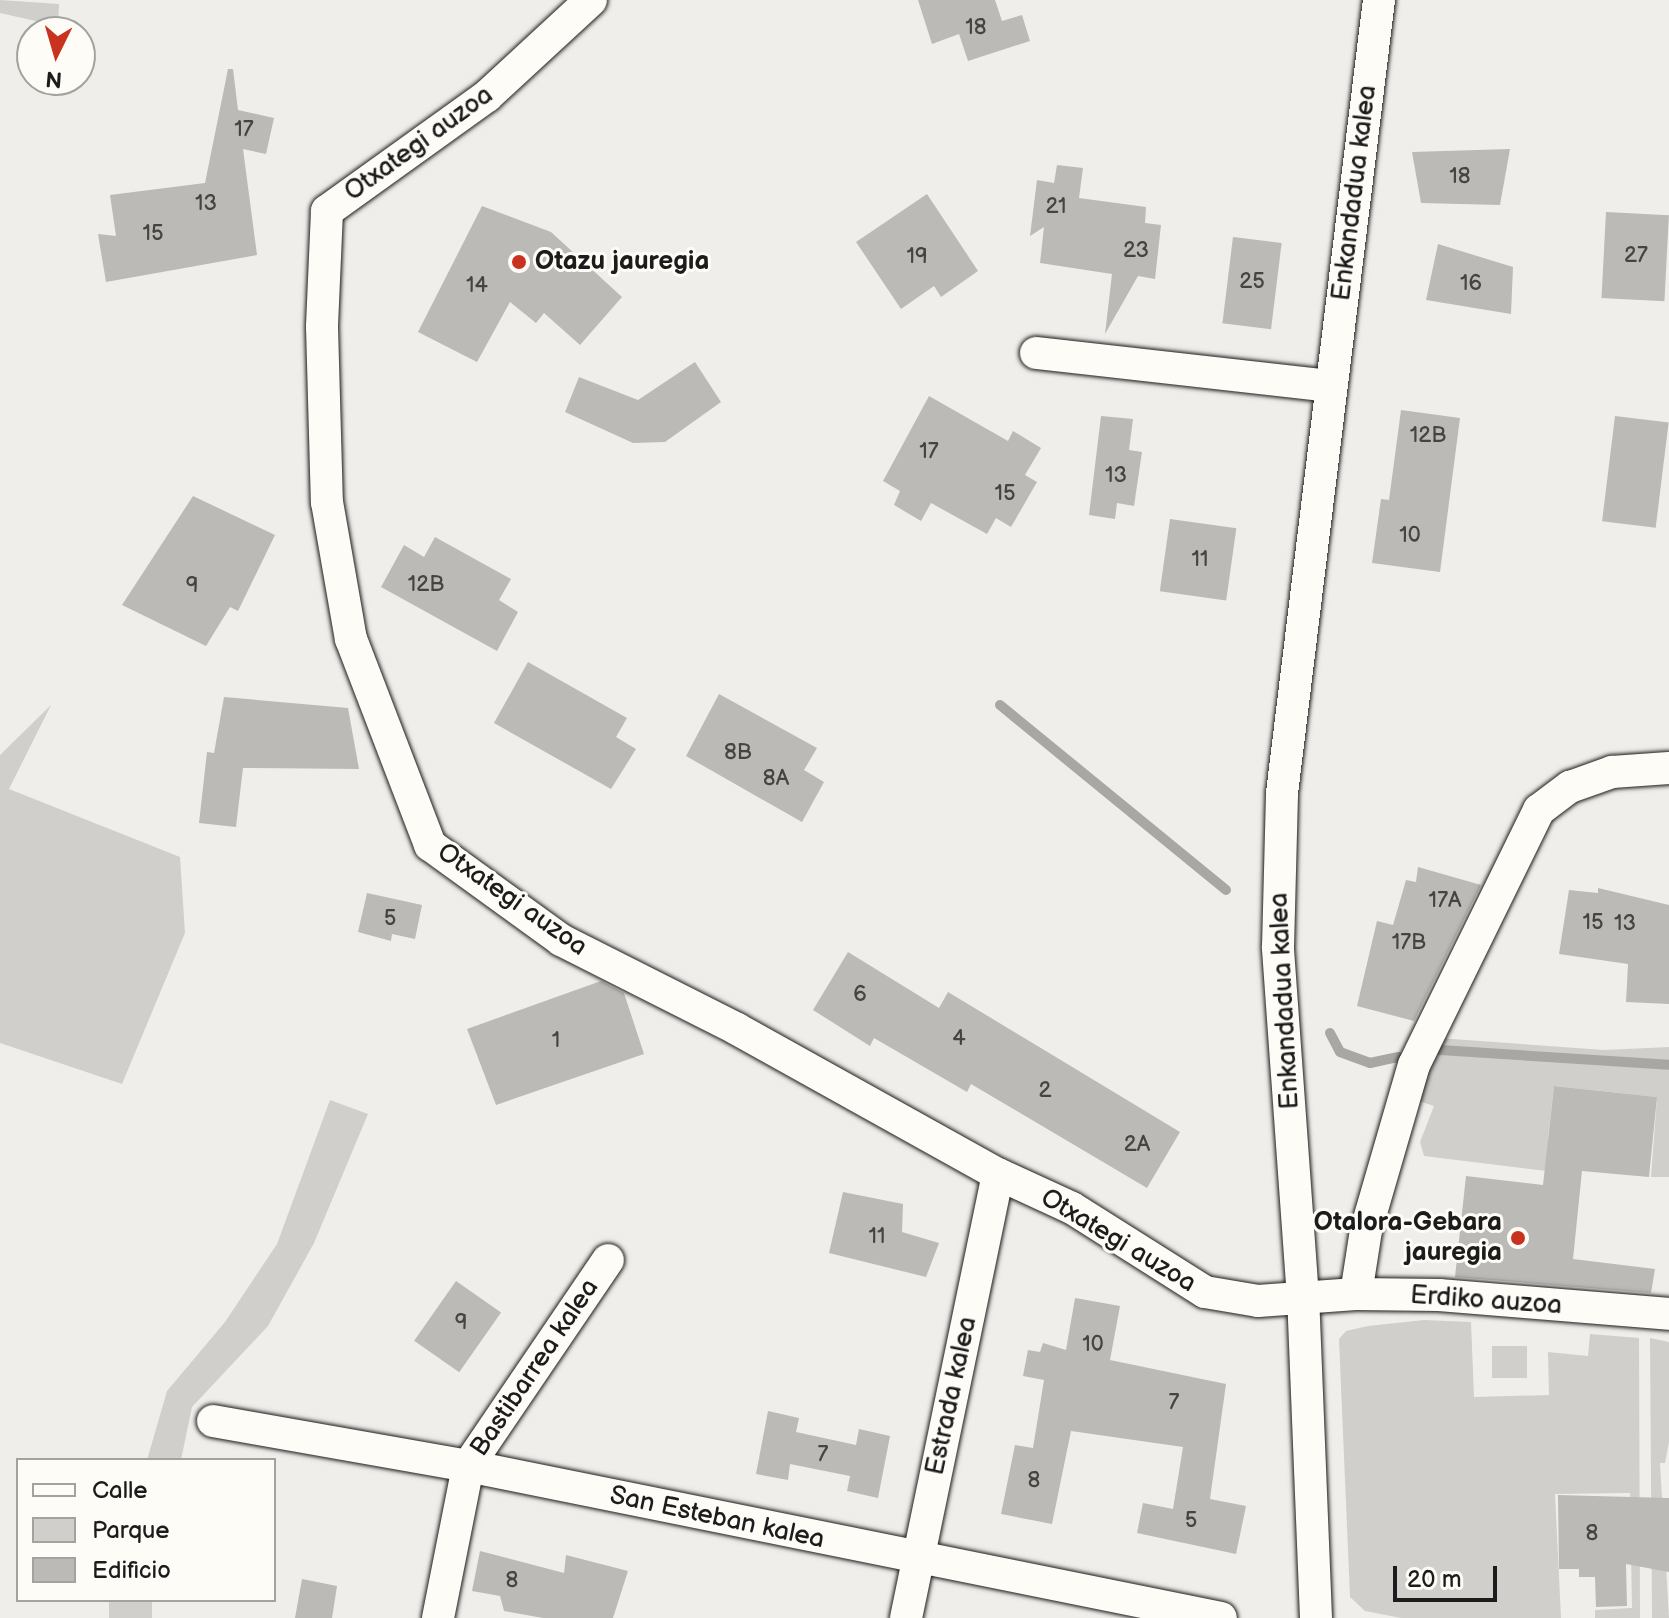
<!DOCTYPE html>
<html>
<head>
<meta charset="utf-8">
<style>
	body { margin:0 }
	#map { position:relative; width:1669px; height:1618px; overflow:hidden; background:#f0eeea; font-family:"Balsamiq Sans",sans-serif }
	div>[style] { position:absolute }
	.green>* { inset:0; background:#d0cfcc; transform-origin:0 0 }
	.stream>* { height:10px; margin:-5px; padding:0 5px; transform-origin:5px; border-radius:5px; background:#a8a7a3 }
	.building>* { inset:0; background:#bbbab6; transform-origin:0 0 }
	.roads { filter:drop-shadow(0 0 2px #1c1c1c) drop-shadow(0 0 2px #1c1c1c) }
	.minor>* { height:32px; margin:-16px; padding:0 16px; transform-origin:16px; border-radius:16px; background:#fdfcf7 }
	.dots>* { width:22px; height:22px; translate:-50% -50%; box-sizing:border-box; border:4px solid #fdfcf7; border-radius:50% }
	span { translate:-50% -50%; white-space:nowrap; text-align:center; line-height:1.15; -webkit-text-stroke:6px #fdfcf7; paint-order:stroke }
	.number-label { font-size:22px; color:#444442 }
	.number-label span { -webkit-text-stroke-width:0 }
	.street-label { font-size:26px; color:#1c1c1c }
	.poi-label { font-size:26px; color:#1c1c1c; font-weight:700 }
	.left { translate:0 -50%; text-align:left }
	.right { translate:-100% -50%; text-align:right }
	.legend { position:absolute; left:16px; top:1458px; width:260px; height:144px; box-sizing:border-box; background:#fdfcf7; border:2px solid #a3a29f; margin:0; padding:10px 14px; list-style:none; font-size:24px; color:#1c1c1c }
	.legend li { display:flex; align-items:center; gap:16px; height:40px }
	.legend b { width:40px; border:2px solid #a3a29f }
	.north { position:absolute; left:16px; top:16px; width:80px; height:80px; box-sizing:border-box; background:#fdfcf7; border:2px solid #a3a29f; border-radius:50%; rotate:185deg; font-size:22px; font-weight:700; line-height:32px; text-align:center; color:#1c1c1c }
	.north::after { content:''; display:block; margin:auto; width:28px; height:36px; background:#c8321e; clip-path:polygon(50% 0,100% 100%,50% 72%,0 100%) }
	.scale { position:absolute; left:1393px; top:1566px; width:104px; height:36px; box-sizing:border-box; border:4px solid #1c1c1c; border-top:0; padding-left:10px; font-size:24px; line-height:28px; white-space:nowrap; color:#1c1c1c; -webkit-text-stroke:6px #fdfcf7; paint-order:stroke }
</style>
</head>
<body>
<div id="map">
	<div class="green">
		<div style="clip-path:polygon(0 0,59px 4px,58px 26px,0 13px)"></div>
		<div style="clip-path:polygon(51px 705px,9px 789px,180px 857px,185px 933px,122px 1084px,0 1043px,0 755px)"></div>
		<div style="clip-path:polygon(1438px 1038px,1604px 1050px,1669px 1047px,1669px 1177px,1651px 1177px,1657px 1097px,1554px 1086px,1548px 1138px,1571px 1174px,1424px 1156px,1420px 1142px,1434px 1106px,1413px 1099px)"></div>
		<div style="clip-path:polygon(330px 1100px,368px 1114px,314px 1243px,268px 1326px,192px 1407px,181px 1460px,147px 1460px,167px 1391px,225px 1322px,277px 1244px)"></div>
		<div style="clip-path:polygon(1424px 1320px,1471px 1322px,1474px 1397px,1549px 1395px,1548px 1352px,1588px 1356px,1590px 1334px,1639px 1338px,1640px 1618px,1595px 1618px,1595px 1610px,1632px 1608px,1630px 1493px,1555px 1494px,1561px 1618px,1401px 1618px,1365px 1611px,1350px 1597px,1339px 1339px,1346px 1331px,1368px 1326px)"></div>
		<div style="clip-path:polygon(1650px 1338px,1669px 1342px,1669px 1442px,1665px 1463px,1660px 1463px,1669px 1618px,1652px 1618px)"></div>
		<div style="left:1492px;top:1346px;width:35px;height:32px"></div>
		<div style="left:109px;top:1600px;width:43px;height:18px"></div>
	</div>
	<div class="stream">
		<div style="left:1000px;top:705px;width:292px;rotate:39.3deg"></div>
		<div style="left:1330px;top:1033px;width:21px;rotate:62deg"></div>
		<div style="left:1340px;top:1052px;width:32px;rotate:20deg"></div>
		<div style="left:1370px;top:1063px;width:29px;rotate:-12deg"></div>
		<div style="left:1440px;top:1050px;width:229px;rotate:3.7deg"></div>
	</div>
	<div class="building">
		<div style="clip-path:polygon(918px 0,995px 0,1002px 21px,1022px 15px,1030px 41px,968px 61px,959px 34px,932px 44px)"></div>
		<div style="clip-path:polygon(228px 69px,233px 69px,238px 110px,274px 118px,266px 154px,243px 149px,257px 255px,106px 282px,98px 234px,116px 236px,110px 195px,205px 183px)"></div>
		<div style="clip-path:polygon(1510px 149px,1500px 205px,1421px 203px,1412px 152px)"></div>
		<div style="clip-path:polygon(1057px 165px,1083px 168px,1079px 198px,1146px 207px,1145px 223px,1161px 225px,1155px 279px,1138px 276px,1105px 334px,1112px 274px,1040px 263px,1044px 227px,1030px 236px,1037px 180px,1054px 183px)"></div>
		<div style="clip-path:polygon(927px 194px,978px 271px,941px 297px,934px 286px,901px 309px,856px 242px)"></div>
		<div style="clip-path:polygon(482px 206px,551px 232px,622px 297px,580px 345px,544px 313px,536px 323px,510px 302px,477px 362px,418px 332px)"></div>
		<div style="left:1606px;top:212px;width:63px;height:86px;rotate:3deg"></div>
		<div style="left:1233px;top:237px;width:49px;height:87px;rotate:7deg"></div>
		<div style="clip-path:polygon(1438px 244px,1513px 267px,1511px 314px,1426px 300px)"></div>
		<div style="clip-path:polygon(695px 362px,721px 402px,665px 442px,633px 443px,565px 412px,579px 377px,638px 400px)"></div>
		<div style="clip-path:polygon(929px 396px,1008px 441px,1013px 431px,1041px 448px,1025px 475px,1037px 482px,1011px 527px,996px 518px,987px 534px,931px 503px,921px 521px,894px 505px,900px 491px,883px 481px)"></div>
		<div style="clip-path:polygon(1401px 410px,1460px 418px,1440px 572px,1372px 563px,1381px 499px,1389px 500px)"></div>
		<div style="clip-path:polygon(1101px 416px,1133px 419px,1129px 450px,1142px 452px,1134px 506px,1117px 503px,1115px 519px,1089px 515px)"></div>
		<div style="left:1615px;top:416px;width:54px;height:106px;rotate:7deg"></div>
		<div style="clip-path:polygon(193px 496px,275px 535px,238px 611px,230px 607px,206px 646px,122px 605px)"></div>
		<div style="left:1170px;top:519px;width:67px;height:73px;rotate:8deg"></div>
		<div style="clip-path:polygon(435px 537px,511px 579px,499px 600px,518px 612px,497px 651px,381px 587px,404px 545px,424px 557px)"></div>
		<div style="clip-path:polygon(528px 662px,627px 718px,616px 737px,636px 749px,611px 789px,494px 723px)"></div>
		<div style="clip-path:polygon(719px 694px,817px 748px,804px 770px,824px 782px,802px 822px,686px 756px)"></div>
		<div style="clip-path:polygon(224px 697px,348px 708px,359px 769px,243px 768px,236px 827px,199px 823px,207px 752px,214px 753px)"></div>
		<div style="clip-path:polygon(1418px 867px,1481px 885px,1414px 1021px,1357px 1006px,1377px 921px,1393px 925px,1406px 880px,1416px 882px)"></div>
		<div style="clip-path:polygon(1598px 888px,1669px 905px,1669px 1004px,1626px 1002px,1628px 964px,1559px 954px,1569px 890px,1598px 893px)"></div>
		<div style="clip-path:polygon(367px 893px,422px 905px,415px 939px,392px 934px,391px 941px,358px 932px)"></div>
		<div style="clip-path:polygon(848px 952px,939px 1008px,948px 992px,1180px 1132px,1147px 1188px,971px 1084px,967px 1092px,874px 1038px,870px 1046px,813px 1010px)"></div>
		<div style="clip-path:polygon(601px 981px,624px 993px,644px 1054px,496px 1105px,467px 1029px)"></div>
		<div style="clip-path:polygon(1554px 1086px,1657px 1097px,1649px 1177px,1582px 1171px,1573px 1259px,1655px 1269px,1651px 1293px,1455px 1277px,1466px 1176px,1543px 1185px)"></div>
		<div style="clip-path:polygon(843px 1192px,903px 1204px,902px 1232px,939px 1243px,926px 1277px,829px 1253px)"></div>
		<div style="left:456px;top:1281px;width:55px;height:73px;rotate:35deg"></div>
		<div style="clip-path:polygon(1075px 1298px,1120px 1306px,1110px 1360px,1226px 1384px,1210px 1499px,1246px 1506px,1236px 1554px,1137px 1533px,1143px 1503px,1173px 1509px,1183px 1447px,1071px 1431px,1052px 1524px,1001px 1514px,1015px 1445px,1033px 1448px,1044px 1380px,1023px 1376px,1028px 1350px,1040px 1352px,1043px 1343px,1066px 1350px)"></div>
		<div style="clip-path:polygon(768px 1411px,799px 1418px,796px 1432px,856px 1445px,859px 1429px,890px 1436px,878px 1498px,847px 1491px,850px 1476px,790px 1464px,788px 1480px,756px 1474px)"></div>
		<div style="clip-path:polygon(1558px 1495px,1669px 1498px,1669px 1572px,1626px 1564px,1627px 1606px,1596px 1607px,1595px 1577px,1579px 1577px,1579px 1569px,1559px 1569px)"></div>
		<div style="clip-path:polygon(480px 1551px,564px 1573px,566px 1555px,628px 1571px,613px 1618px,543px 1618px,504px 1611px,500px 1596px,472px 1591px)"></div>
		<div style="clip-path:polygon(302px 1579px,337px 1586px,332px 1618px,295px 1618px)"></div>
	</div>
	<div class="roads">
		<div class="minor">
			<div style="left:591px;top:0;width:142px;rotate:137.3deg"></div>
			<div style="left:487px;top:96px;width:197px;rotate:144.3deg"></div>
			<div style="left:327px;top:211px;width:116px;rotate:92.5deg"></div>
			<div style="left:322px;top:327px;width:175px;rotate:88.4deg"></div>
			<div style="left:327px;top:502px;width:139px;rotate:80.1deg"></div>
			<div style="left:351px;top:639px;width:221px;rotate:69deg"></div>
			<div style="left:430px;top:845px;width:162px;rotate:35.9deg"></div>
			<div style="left:561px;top:940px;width:197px;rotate:26.8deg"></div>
			<div style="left:737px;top:1029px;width:299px;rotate:29.1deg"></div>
			<div style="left:998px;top:1174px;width:81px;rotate:24.7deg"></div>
			<div style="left:1072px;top:1208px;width:157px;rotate:32.3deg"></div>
			<div style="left:1205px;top:1292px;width:54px;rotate:9.6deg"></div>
			<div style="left:1258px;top:1301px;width:98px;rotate:-4.1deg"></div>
			<div style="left:1356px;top:1294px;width:83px;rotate:0.7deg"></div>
			<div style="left:1439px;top:1295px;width:231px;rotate:4.7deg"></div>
			<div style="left:1036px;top:353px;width:297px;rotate:6.4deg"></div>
			<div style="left:1356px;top:1294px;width:65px;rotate:-81.1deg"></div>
			<div style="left:1366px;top:1230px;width:172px;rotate:-73.8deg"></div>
			<div style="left:1414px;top:1065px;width:284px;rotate:-63.9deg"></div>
			<div style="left:1539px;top:810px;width:39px;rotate:-37deg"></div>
			<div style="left:1570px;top:787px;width:45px;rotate:-19.7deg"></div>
			<div style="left:1612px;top:772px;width:57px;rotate:-4deg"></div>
			<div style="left:213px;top:1421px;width:259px;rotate:10deg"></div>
			<div style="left:468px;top:1466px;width:768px;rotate:11.41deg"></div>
			<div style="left:438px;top:1618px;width:155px;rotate:-78.8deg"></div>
			<div style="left:468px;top:1466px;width:249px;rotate:-55.8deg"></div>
			<div style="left:906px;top:1618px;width:453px;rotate:-78.3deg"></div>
			<div style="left:1316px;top:1618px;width:320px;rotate:-92.3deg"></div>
			<div style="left:1303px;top:1298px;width:352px;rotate:-94.1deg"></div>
			<div style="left:1278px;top:947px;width:154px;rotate:-88.5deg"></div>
			<div style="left:1282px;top:793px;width:799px;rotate:-83.03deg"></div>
		</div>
	</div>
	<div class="dots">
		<div style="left:519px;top:262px;background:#c8321e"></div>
		<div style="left:1518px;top:1238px;background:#c8321e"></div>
	</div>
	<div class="number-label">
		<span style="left:976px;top:28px">18</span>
		<span style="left:244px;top:130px">17</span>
		<span style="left:1460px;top:177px">18</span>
		<span style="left:206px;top:204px">13</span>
		<span style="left:1056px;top:207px">21</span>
		<span style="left:153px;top:234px">15</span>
		<span style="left:1136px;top:251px">23</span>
		<span style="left:1636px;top:256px">27</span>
		<span style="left:917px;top:257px">19</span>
		<span style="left:1252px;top:282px">25</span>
		<span style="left:1471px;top:284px">16</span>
		<span style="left:477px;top:286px">14</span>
		<span style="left:1428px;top:436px">12B</span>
		<span style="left:929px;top:452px">17</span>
		<span style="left:1116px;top:476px">13</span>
		<span style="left:1005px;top:494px">15</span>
		<span style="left:1410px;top:536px">10</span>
		<span style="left:1200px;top:560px">11</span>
		<span style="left:426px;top:585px">12B</span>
		<span style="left:192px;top:586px">9</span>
		<span style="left:738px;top:753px">8B</span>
		<span style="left:776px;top:779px">8A</span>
		<span style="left:1445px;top:901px">17A</span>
		<span style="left:390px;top:919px">5</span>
		<span style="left:1593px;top:923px">15</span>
		<span style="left:1625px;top:924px">13</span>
		<span style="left:1409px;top:943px">17B</span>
		<span style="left:860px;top:995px">6</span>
		<span style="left:959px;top:1039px">4</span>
		<span style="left:556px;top:1041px">1</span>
		<span style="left:1045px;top:1091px">2</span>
		<span style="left:1137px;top:1145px">2A</span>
		<span style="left:877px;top:1237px">11</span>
		<span style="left:461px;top:1323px">9</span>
		<span style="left:1093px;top:1345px">10</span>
		<span style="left:1174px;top:1403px">7</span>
		<span style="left:823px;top:1455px">7</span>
		<span style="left:1034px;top:1481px">8</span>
		<span style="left:1191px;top:1521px">5</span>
		<span style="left:1592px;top:1534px">8</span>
		<span style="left:512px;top:1581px">8</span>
	</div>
	<div class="street-label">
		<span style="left:419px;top:144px;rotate:-36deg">Otxategi auzoa</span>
		<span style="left:1355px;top:193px;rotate:-83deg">Enkandadua kalea</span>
		<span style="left:512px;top:900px;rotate:35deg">Otxategi auzoa</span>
		<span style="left:1285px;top:1001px;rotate:-93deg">Enkandadua kalea</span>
		<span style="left:1118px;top:1241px;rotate:31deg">Otxategi auzoa</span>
		<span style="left:1486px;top:1301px;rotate:4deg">Erdiko auzoa</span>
		<span style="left:535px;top:1368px;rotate:-56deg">Bastibarrea kalea</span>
		<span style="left:952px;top:1396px;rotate:-78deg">Estrada kalea</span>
		<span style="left:717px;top:1518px;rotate:12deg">San Esteban kalea</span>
	</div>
	<div class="poi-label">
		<span class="left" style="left:535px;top:262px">Otazu jauregia</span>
		<span class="right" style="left:1502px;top:1238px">Otalora-Gebara<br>jauregia</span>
	</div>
	<ul class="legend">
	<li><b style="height:10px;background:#fdfcf7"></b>Calle</li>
	<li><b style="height:22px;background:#d0cfcc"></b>Parque</li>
	<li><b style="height:22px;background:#bbbab6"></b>Edificio</li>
	</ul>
	<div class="north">N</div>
	<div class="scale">20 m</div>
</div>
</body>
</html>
